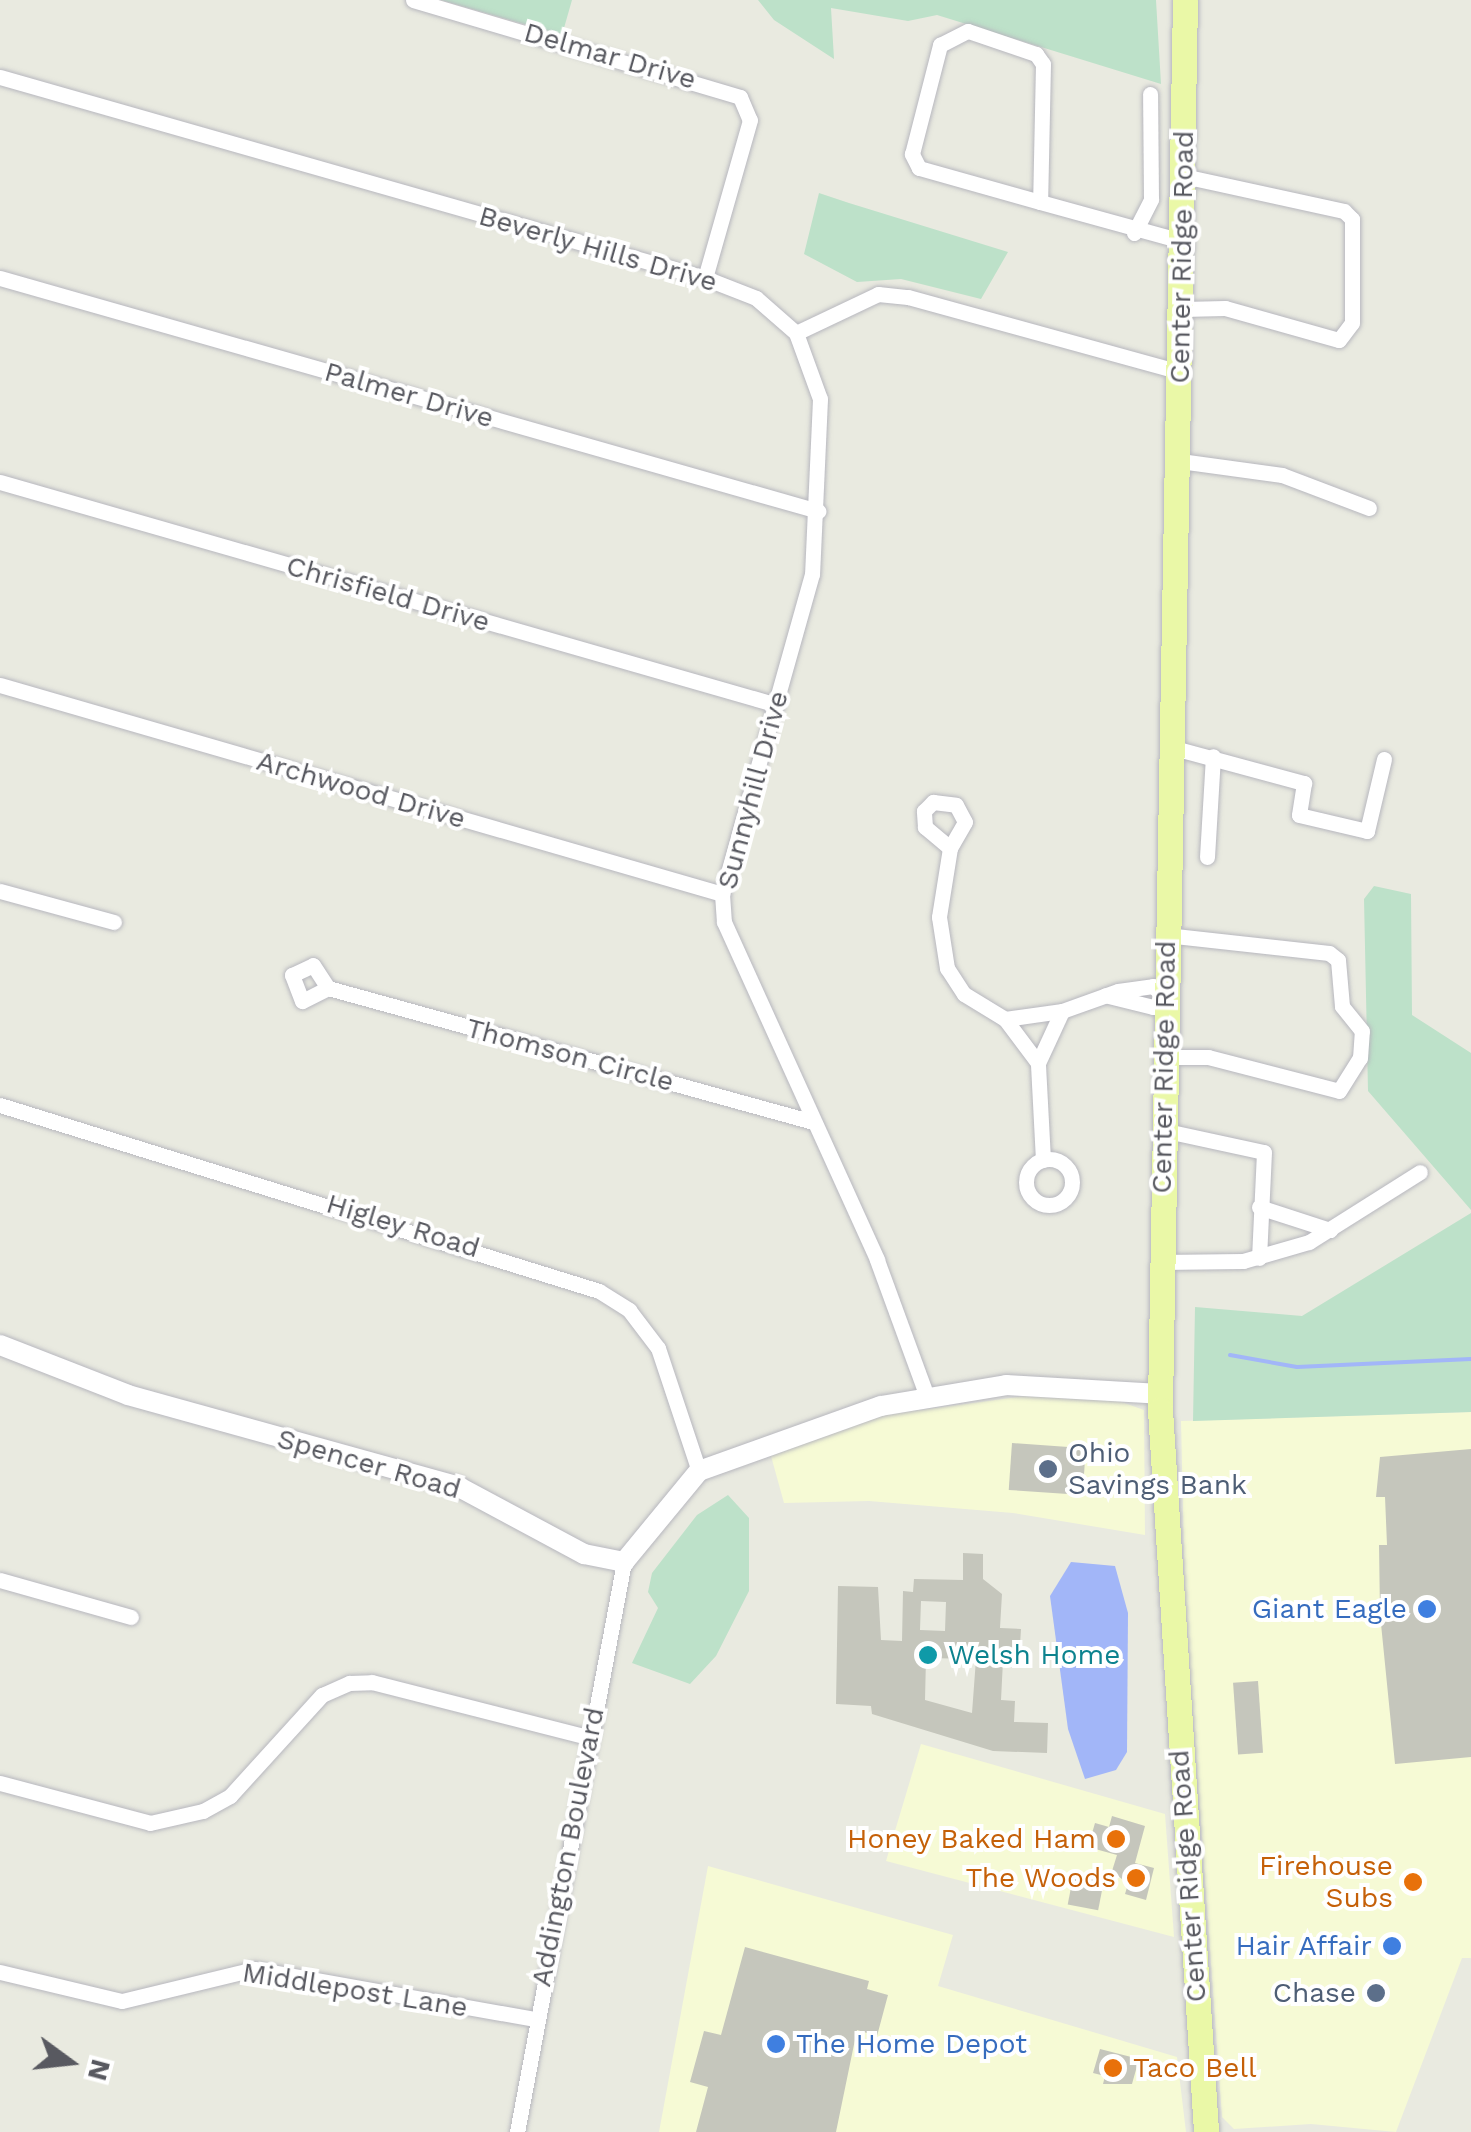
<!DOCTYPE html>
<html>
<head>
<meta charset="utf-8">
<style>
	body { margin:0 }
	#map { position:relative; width:1471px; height:2132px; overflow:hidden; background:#e9eae0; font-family:"Work Sans",sans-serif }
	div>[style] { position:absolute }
	.commercial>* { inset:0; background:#f6fad5 }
	.green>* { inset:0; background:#bde1c9 }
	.water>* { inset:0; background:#a2b6f8 }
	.stream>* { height:4px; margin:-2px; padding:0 2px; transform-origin:2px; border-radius:2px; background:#a2b6f8 }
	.building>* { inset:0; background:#c5c6bc; transform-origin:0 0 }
	.roads { filter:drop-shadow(0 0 2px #b7b7be) drop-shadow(0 0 2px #b7b7be) }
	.minor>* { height:15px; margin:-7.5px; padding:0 7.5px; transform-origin:7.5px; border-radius:7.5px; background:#fff }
	.minor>.ring { margin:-7.5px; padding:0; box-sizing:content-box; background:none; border:15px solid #fff; border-radius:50% }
	.tertiary>* { height:20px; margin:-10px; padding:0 10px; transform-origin:10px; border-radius:10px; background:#fff }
	.primary>* { height:25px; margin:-12.5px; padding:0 12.5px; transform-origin:12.5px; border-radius:12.5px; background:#eaf8a7 }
	.dots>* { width:28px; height:28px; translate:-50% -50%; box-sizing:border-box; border:5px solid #fff; border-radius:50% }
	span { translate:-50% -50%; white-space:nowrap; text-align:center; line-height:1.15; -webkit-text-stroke:8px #fff; paint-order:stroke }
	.street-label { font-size:28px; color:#585960 }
	.service-label { font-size:28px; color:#4e5e75 }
	.left { translate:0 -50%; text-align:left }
	.right { translate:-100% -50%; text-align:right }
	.shop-label { font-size:28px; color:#366cbe }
	.culture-label { font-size:28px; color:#0d838f }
	.food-label { font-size:28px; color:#c56008 }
	.north { position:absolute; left:20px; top:2012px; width:100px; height:100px; -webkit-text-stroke:8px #fff; paint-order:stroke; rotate:105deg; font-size:28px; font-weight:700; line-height:40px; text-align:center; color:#585960 }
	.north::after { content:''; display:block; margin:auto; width:35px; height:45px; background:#585960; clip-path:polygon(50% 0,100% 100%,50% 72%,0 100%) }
</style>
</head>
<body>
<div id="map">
	<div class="commercial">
		<div style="clip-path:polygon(1025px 1396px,1119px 1401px,1144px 1410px,1145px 1535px,1013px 1513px,869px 1501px,784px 1503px,771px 1456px,867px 1417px)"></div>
		<div style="clip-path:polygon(1471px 1412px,1471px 1958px,1462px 1958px,1396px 2132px,1311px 2124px,1234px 2129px,1222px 2117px,1185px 1600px,1181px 1421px)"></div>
		<div style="clip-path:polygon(921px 1744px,1165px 1814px,1174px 1937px,886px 1861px)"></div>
		<div style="clip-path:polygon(708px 1866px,953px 1935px,938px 1986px,1177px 2057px,1186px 2132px,659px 2132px)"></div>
	</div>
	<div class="green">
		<div style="clip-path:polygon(441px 0,572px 0,562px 35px)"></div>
		<div style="clip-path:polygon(758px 0,1156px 0,1161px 84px,937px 15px,908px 21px,831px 8px,834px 59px,774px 20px)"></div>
		<div style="clip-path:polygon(819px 193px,849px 203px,1008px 252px,981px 299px,901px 279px,857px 282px,804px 254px)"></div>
		<div style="clip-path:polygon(1374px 886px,1411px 894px,1412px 1015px,1471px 1053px,1471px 1210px,1368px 1091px,1364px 899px)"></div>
		<div style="clip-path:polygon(1471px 1213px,1471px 1412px,1193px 1421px,1195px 1307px,1302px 1316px)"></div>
		<div style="clip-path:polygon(728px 1495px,749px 1518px,749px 1591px,716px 1656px,690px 1684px,632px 1663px,658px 1608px,648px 1592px,652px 1573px,697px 1515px)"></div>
	</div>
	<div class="water">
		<div style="clip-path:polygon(1071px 1562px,1115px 1566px,1128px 1613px,1127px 1752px,1116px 1770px,1085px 1779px,1068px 1729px,1050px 1596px)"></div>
	</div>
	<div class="stream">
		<div style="left:1230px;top:1355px;width:68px;rotate:10.2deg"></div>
		<div style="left:1297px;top:1367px;width:174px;rotate:-2.6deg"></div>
	</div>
	<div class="building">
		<div style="left:1012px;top:1443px;width:74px;height:47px;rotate:4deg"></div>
		<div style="clip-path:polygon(1471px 1449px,1471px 1757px,1395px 1764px,1380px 1614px,1379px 1545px,1387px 1545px,1385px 1497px,1376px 1497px,1380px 1457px)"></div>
		<div style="clip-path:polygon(evenodd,963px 1553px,983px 1554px,983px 1579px,1002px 1594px,1000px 1628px,1021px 1629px,1019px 1661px,1003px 1661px,1001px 1700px,1015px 1701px,1014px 1722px,1048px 1723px,1047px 1753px,993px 1751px,872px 1714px,871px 1706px,836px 1704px,838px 1586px,878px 1587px,881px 1640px,902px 1641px,903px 1591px,913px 1592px,914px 1579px,963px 1580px,963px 1553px,921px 1601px,946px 1602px,945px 1631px,920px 1630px,921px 1601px,963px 1553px,926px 1658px,976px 1659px,972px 1713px,925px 1700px,926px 1658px)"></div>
		<div style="left:1258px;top:1681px;width:72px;height:25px;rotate:86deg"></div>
		<div style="clip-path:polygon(1112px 1816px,1145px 1826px,1135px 1863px,1154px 1868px,1146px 1900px,1125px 1894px,1128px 1884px,1112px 1871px,1117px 1855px,1088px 1847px,1095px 1823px,1109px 1827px)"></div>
		<div style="left:1074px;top:1872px;width:31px;height:33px;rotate:11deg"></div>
		<div style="clip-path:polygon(745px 1947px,869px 1981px,867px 1989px,888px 1995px,877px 2036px,857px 2030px,836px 2132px,696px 2132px,708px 2087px,690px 2082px,704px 2031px,721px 2035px)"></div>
		<div style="clip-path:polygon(1100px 2049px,1139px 2059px,1132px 2084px,1103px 2084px,1105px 2076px,1093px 2073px)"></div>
	</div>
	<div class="roads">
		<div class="minor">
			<div style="left:413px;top:0;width:341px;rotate:16.5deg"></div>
			<div style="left:740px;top:97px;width:25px;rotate:67deg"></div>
			<div style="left:750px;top:120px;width:164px;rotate:105.9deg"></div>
			<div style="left:968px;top:31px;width:72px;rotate:18.7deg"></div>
			<div style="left:1036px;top:54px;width:12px;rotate:55deg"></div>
			<div style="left:1043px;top:64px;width:138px;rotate:91.2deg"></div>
			<div style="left:1040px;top:202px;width:126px;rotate:-164.3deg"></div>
			<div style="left:919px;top:168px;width:16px;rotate:-117deg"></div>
			<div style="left:912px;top:154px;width:113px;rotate:-75.6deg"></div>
			<div style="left:940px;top:45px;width:31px;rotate:-27deg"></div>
			<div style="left:0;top:77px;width:733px;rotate:15.91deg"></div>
			<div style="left:705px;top:278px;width:55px;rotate:21.4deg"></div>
			<div style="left:756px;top:298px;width:53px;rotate:41.2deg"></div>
			<div style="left:796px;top:333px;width:70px;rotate:70deg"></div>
			<div style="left:820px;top:399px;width:175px;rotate:92.6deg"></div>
			<div style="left:812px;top:574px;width:332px;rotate:105.7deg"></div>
			<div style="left:722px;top:894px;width:28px;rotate:86deg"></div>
			<div style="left:724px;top:922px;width:371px;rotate:65.6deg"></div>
			<div style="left:877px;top:1260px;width:143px;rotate:69.9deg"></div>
			<div style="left:1040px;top:202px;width:147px;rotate:15.4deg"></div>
			<div style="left:1134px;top:233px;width:38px;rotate:-63deg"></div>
			<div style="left:1151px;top:199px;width:105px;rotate:-90.5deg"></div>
			<div style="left:0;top:278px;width:851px;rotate:15.9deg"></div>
			<div style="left:1182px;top:309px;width:43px;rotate:-1.3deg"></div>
			<div style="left:1225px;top:308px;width:118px;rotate:15.7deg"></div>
			<div style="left:1339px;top:340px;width:21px;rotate:-53deg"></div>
			<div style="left:1352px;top:323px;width:104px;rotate:-90deg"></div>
			<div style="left:1352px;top:219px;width:11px;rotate:-135deg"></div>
			<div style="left:1344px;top:211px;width:165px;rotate:-167.7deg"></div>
			<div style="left:796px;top:333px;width:91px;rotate:-25.4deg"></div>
			<div style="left:878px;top:294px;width:30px;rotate:6deg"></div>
			<div style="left:908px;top:297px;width:282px;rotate:15.4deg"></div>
			<div style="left:1180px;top:461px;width:103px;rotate:7.8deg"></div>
			<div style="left:1282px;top:475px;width:93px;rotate:20.8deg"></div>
			<div style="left:0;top:482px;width:808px;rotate:16.01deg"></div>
			<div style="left:0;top:685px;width:752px;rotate:16.14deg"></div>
			<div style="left:1174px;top:748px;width:135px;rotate:15.1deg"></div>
			<div style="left:1304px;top:783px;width:32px;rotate:99deg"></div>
			<div style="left:1299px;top:815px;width:70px;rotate:13.2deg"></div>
			<div style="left:1367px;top:831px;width:74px;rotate:-76.7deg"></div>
			<div style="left:950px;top:848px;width:33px;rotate:-140deg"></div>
			<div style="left:925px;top:827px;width:16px;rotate:-94deg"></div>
			<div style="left:924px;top:811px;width:13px;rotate:-45deg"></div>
			<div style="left:933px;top:802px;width:23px;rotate:7deg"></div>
			<div style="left:956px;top:805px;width:19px;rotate:62deg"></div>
			<div style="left:965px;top:822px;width:30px;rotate:120deg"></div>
			<div style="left:950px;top:848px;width:70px;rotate:99.1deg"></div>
			<div style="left:939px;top:917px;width:52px;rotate:81.1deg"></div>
			<div style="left:947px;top:968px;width:31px;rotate:57deg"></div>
			<div style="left:964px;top:994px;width:48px;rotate:31.4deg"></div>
			<div style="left:1005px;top:1019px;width:58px;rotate:-8deg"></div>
			<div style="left:1207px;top:857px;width:101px;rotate:-86.6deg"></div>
			<div style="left:0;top:891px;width:118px;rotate:15.2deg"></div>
			<div style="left:328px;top:988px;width:29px;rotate:153deg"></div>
			<div style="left:302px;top:1001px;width:28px;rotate:-111deg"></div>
			<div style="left:292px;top:975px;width:23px;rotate:-25deg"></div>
			<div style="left:313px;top:965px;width:27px;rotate:57deg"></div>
			<div style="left:328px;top:988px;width:503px;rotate:15.44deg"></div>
			<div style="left:1005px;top:1019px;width:55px;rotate:53.1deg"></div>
			<div style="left:1163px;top:1057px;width:45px"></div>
			<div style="left:1208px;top:1057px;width:135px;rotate:14.5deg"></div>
			<div style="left:1339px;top:1091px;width:39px;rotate:-58deg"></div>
			<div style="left:1360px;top:1058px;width:27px;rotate:-86deg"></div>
			<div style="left:1362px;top:1031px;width:32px;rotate:-129deg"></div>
			<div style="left:1342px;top:1006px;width:46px;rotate:-95deg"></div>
			<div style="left:1338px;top:960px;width:11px;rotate:-142deg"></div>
			<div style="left:1329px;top:953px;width:164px;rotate:-173.7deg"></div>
			<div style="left:0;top:1105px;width:627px;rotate:17.25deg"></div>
			<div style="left:599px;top:1291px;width:36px;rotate:32deg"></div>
			<div style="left:629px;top:1310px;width:48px;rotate:52.7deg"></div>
			<div style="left:658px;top:1348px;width:130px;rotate:71.6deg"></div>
			<div style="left:1162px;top:1130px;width:104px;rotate:12.2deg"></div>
			<div style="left:1264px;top:1152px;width:106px;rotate:92.7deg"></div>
			<div class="ring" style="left:1026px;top:1159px;width:31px;height:31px"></div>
			<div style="left:1043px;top:1160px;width:97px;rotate:-93deg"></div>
			<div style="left:1038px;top:1063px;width:57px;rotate:-65.2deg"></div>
			<div style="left:1062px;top:1011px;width:59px;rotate:-19.7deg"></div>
			<div style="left:1118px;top:991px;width:35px;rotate:-8deg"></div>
			<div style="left:1153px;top:986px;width:17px;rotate:45deg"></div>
			<div style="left:1165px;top:998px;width:15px;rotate:143deg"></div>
			<div style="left:1153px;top:1007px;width:49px;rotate:-166deg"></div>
			<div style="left:1259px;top:1207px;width:75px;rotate:17.9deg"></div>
			<div style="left:1161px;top:1262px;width:82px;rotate:-0.7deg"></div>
			<div style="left:1243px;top:1261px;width:69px;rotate:-16.1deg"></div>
			<div style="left:1309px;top:1242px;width:131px;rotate:-32.2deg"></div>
			<div style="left:0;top:1580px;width:136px;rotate:15.8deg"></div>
			<div style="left:0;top:1783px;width:155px;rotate:14.9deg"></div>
			<div style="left:150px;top:1823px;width:54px;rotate:-12.8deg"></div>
			<div style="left:203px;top:1811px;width:31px;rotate:-29deg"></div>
			<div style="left:230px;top:1796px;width:137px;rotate:-47.7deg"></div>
			<div style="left:322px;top:1695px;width:30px;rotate:-24deg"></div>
			<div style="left:349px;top:1683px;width:23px;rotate:-2deg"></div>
			<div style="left:372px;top:1682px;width:223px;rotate:14.3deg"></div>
			<div style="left:0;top:1972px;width:125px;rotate:13.4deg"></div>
			<div style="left:122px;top:2001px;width:136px;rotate:-13.6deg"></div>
			<div style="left:254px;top:1969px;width:286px;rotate:10.1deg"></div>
			<div style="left:517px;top:2132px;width:580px;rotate:-79.37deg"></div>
		</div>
		<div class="tertiary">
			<div style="left:0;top:1345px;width:137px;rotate:21.3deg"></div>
			<div style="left:128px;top:1395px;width:344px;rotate:15.5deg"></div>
			<div style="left:459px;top:1487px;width:142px;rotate:28.2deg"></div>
			<div style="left:584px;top:1554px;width:41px;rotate:11.3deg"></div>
			<div style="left:624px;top:1562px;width:118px;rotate:-50.5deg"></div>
			<div style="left:699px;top:1471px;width:193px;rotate:-19.7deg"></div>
			<div style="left:881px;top:1406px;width:127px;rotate:-9.5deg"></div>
			<div style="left:1006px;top:1385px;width:154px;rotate:3.3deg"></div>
		</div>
		<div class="primary">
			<div style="left:1185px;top:0;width:1410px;rotate:91.02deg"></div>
			<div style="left:1160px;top:1410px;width:723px;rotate:86.35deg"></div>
		</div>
	</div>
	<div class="dots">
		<div style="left:1048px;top:1469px;background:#5c6f8a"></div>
		<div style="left:1427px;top:1609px;background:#3f7fe0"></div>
		<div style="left:928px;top:1655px;background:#0f9aa8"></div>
		<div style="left:1116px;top:1839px;background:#e8710a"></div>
		<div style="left:1136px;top:1878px;background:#e8710a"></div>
		<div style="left:1413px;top:1882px;background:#e8710a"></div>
		<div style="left:1392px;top:1946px;background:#3f7fe0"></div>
		<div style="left:1376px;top:1993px;background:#5c6f8a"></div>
		<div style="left:776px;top:2044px;background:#3f7fe0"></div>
		<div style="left:1113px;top:2068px;background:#e8710a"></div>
	</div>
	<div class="street-label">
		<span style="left:610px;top:56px;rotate:16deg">Delmar Drive</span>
		<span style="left:598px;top:249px;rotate:16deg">Beverly Hills Drive</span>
		<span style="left:1182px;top:257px;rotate:-89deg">Center Ridge Road</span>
		<span style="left:409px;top:395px;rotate:16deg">Palmer Drive</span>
		<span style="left:388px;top:594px;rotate:16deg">Chrisfield Drive</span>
		<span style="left:361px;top:790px;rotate:16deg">Archwood Drive</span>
		<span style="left:753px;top:790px;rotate:-75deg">Sunnyhill Drive</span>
		<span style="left:570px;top:1055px;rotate:15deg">Thomson Circle</span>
		<span style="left:1164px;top:1067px;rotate:-89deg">Center Ridge Road</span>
		<span style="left:403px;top:1226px;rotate:17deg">Higley Road</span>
		<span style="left:369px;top:1464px;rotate:16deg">Spencer Road</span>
		<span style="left:568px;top:1847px;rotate:-79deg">Addington Boulevard</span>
		<span style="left:1188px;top:1876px;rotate:-94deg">Center Ridge Road</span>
		<span style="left:355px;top:1990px;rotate:9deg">Middlepost Lane</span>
	</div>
	<div class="service-label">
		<span class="left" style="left:1068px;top:1469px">Ohio<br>Savings Bank</span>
		<span class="right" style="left:1356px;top:1993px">Chase</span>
	</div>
	<div class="shop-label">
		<span class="right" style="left:1407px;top:1609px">Giant Eagle</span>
		<span class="right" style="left:1372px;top:1946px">Hair Affair</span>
		<span class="left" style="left:796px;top:2044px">The Home Depot</span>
	</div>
	<div class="culture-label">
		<span class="left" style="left:948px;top:1655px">Welsh Home</span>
	</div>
	<div class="food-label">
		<span class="right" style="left:1096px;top:1839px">Honey Baked Ham</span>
		<span class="right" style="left:1393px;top:1882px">Firehouse<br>Subs</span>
		<span class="right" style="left:1116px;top:1878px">The Woods</span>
		<span class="left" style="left:1133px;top:2068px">Taco Bell</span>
	</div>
	<div class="north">N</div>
</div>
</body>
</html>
